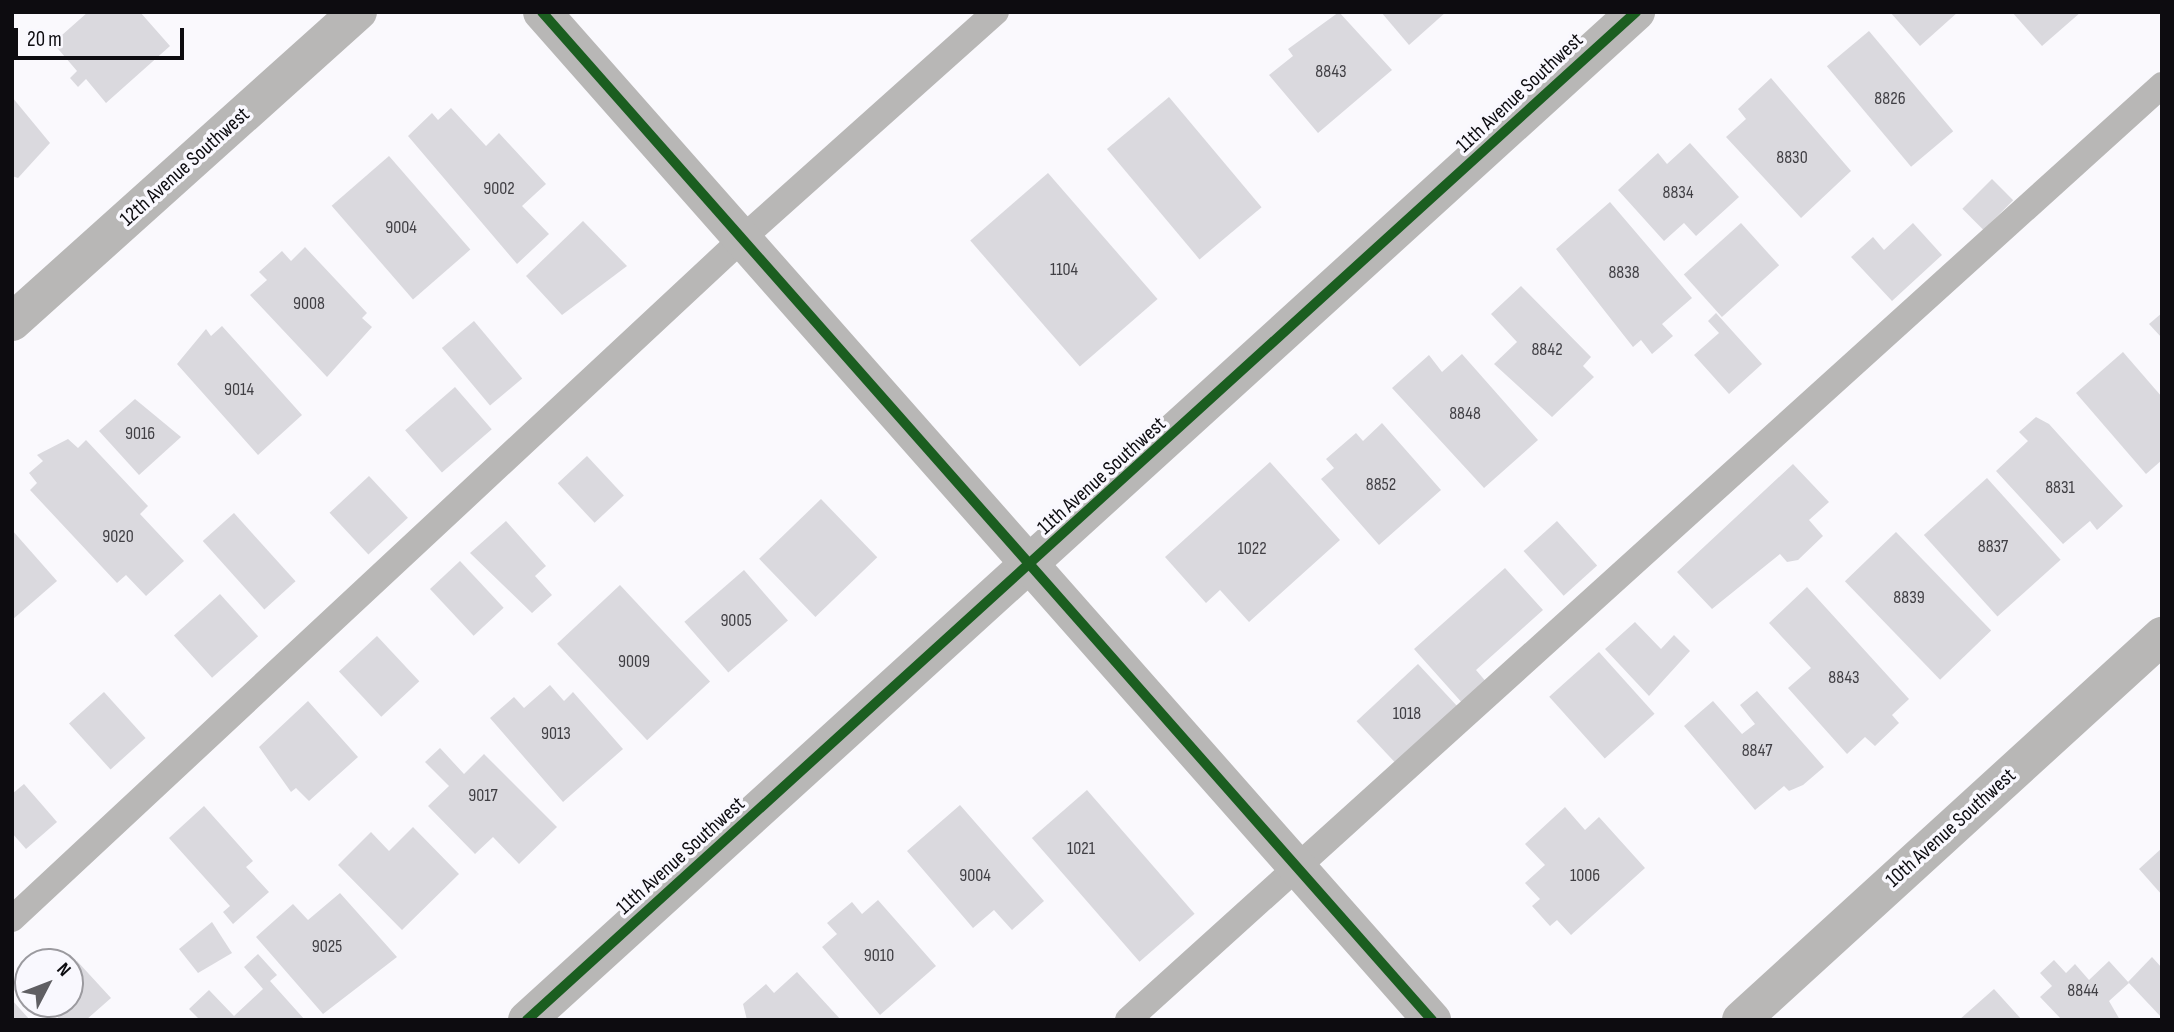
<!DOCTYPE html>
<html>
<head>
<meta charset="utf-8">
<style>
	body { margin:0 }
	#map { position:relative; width:2174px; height:1032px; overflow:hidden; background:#faf9fd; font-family:"Sofia Sans Condensed",sans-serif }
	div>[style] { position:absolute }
	.building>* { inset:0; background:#dad9de; transform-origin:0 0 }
	.service>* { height:26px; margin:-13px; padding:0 13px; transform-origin:13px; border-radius:13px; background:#b8b7b6 }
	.minor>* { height:38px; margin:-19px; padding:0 19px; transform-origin:19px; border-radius:19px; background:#b8b7b6 }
	.tertiary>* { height:38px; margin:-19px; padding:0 19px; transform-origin:19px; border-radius:19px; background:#b8b7b6 }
	.cycleway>* { height:10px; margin:-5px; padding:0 5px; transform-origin:5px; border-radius:5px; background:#1b5e20 }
	span { translate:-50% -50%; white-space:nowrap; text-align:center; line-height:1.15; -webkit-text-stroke:7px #f9f8fe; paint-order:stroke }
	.number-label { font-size:18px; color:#403f44 }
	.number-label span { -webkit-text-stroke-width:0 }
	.street-label { font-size:21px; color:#0d0c10 }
	.frame { position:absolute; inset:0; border:14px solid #0d0c10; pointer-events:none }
	.north { position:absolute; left:14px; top:948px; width:70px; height:70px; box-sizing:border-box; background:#f9f8fe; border:2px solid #9b9a9f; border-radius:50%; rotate:48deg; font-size:19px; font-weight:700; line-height:28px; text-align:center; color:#0d0c10 }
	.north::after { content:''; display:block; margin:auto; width:24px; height:32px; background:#605f63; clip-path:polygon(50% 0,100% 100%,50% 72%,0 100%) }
	.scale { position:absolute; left:14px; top:28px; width:170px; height:32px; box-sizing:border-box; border:4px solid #0d0c10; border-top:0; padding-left:9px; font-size:21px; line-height:24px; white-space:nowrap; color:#0d0c10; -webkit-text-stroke:5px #f9f8fe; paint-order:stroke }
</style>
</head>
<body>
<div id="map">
	<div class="building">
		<div style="clip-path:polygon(88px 12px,140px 12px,170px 46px,106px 103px,86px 79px,78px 87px,70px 78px,77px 71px,53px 43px)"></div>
		<div style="clip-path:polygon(1339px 12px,1392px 70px,1318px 133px,1269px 75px,1293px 56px,1288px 49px)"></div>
		<div style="clip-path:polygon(1381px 12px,1446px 12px,1409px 45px)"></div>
		<div style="clip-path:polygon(1890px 12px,1958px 12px,1920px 46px)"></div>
		<div style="clip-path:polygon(2012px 12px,2081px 12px,2042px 46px)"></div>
		<div style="left:1869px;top:31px;width:131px;height:55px;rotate:50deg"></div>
		<div style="clip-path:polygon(1771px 78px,1851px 171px,1801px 218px,1726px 137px,1746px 119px,1738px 109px)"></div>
		<div style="clip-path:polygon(12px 97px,50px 143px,18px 178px,12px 176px)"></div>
		<div style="left:1169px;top:97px;width:144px;height:81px;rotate:50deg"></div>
		<div style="clip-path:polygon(451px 108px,486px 146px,499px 133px,546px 184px,522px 206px,549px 234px,517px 264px,408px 136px,432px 113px,438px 120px)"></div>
		<div style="clip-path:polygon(1690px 143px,1739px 197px,1696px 236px,1684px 223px,1664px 241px,1618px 190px,1658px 153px,1667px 164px)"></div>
		<div style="left:389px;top:156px;width:124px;height:76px;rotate:49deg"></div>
		<div style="left:1048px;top:173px;width:167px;height:103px;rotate:49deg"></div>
		<div style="left:1992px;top:179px;width:30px;height:42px;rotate:45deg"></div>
		<div style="clip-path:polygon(1610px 202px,1692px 298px,1662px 324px,1673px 336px,1652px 354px,1641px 340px,1633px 347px,1556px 249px)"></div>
		<div style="clip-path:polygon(583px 221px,627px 266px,562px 315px,526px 276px)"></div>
		<div style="left:1741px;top:223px;width:57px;height:77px;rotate:48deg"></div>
		<div style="clip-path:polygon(1913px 223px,1942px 255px,1892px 301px,1851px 257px,1873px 237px,1884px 250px)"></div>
		<div style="clip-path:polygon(305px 247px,367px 313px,362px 318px,372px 327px,327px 377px,250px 295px,267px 280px,259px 272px,282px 251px,291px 261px)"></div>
		<div style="clip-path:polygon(1521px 286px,1591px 357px,1583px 366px,1594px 377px,1552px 417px,1494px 364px,1517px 342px,1491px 314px)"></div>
		<div style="clip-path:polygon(1716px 313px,1762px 364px,1729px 394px,1694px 355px,1719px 333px,1708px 321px)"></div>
		<div style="clip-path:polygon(2162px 313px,2162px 338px,2149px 324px)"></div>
		<div style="left:474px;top:321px;width:75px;height:42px;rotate:50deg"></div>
		<div style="clip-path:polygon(222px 326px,302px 415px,258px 455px,177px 364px,206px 329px,211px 336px)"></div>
		<div style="clip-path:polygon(2123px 352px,2162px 397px,2162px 460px,2146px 474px,2076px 393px)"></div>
		<div style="clip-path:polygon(1462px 354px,1538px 440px,1484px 488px,1392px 388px,1429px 355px,1442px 372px)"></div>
		<div style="left:455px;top:387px;width:56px;height:66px;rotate:49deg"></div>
		<div style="clip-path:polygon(135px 399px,181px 437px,139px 475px,99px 431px)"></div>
		<div style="clip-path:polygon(2036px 417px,2049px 424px,2123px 506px,2097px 530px,2090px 521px,2063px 544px,1996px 471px,2028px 441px,2019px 432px)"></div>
		<div style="clip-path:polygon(1382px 423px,1441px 490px,1379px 545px,1321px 479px,1334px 468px,1326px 459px,1356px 433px,1363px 441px)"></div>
		<div style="clip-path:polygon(68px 439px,78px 448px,86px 440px,148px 506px,140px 514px,184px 561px,146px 596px,126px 575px,117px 583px,30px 490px,37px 483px,29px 473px,43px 461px,37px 455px)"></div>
		<div style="left:587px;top:456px;width:54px;height:40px;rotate:47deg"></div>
		<div style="clip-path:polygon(1270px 462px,1340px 540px,1249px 622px,1220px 590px,1206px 603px,1165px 557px)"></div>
		<div style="clip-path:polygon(1793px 464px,1829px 502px,1809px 520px,1823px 536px,1798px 560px,1787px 562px,1780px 554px,1712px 609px,1677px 572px)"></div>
		<div style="left:369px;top:476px;width:57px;height:54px;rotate:47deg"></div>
		<div style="left:1987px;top:478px;width:110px;height:85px;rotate:48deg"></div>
		<div style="left:821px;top:499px;width:81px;height:86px;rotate:46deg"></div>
		<div style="left:234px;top:513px;width:92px;height:42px;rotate:48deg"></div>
		<div style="clip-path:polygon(506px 521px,546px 566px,535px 576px,552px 595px,532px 613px,470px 553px)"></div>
		<div style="left:1557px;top:521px;width:60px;height:45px;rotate:48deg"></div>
		<div style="clip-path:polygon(12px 530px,57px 581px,12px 620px)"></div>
		<div style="left:1896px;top:532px;width:137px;height:71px;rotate:46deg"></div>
		<div style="left:460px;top:561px;width:64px;height:41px;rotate:47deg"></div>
		<div style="clip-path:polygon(1505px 568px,1543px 610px,1476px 670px,1488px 684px,1464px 705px,1414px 649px)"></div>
		<div style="left:744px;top:570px;width:67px;height:79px;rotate:49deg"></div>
		<div style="left:620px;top:585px;width:132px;height:86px;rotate:47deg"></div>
		<div style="clip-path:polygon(1807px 587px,1909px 699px,1892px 715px,1899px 723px,1875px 746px,1865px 737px,1847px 754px,1788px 688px,1811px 668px,1769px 623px)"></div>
		<div style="left:220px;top:594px;width:57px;height:62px;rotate:48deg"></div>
		<div style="clip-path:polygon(1635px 622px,1661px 649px,1674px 635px,1690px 651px,1649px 696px,1605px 649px)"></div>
		<div style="left:377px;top:636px;width:62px;height:52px;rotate:47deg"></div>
		<div style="left:1599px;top:652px;width:83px;height:67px;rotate:48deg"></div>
		<div style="left:1418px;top:664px;width:60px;height:84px;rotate:47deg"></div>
		<div style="clip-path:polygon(550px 685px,564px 701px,573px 692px,623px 749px,563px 802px,490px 718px,514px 697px,524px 708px)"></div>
		<div style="clip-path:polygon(1757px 691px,1824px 767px,1803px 785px,1789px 791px,1784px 786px,1755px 810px,1684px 726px,1713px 701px,1742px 734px,1755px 724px,1740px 705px)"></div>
		<div style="left:104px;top:692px;width:62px;height:47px;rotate:48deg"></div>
		<div style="clip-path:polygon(308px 701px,358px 757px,309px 801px,296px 788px,291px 792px,259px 747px)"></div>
		<div style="clip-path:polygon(440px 748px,464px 774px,484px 754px,557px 827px,519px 864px,493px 837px,475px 854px,428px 806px,449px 786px,425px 762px)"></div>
		<div style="clip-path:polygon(24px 784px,57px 822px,26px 849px,12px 833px,12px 794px)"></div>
		<div style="left:1087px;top:790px;width:164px;height:73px;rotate:49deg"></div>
		<div style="clip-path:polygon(960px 805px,1044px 901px,1012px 930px,994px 910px,973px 928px,907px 851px)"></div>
		<div style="clip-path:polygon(204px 806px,253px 861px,246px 867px,269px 892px,233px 924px,223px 912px,230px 906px,169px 838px)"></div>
		<div style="clip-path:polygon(1565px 807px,1585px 830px,1599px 817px,1645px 868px,1571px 935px,1557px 920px,1550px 926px,1532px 906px,1540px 899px,1525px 883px,1545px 865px,1525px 844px)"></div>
		<div style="clip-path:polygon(413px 827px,459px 874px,402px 930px,338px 865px,371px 832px,389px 851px)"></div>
		<div style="clip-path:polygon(2162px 848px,2162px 895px,2139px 869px)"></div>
		<div style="clip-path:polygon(340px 893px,397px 957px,323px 1014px,256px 937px,293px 904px,308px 920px)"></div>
		<div style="clip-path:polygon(878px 900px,936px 966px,880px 1015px,822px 947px,837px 934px,827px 923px,852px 902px,862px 914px)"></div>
		<div style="clip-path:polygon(212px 922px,232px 953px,198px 973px,179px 949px)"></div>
		<div style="clip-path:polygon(258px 954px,277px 975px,270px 981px,305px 1020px,200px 1020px,189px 1009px,209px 990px,234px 1016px,263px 989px,244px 967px)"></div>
		<div style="clip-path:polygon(2152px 957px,2162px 968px,2162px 1018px,2128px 982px)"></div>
		<div style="clip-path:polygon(2054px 960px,2066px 973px,2075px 964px,2089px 980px,2109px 961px,2129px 983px,2109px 1001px,2120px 1020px,2062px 1020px,2040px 997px,2052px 986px,2040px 973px)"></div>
		<div style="clip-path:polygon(77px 961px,111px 998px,86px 1020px,60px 1020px,46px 1004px,70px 1004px,70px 967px)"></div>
		<div style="clip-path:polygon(797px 972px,841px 1020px,747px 1020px,743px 1004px,766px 984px,774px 993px)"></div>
		<div style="clip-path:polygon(1994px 989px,2022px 1020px,1959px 1020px)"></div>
		<div style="clip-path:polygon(12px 1000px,30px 1020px,12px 1020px)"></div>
	</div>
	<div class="service">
		<div style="left:12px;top:919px;width:1000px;rotate:-42.97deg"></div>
		<div style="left:744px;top:237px;width:338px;rotate:-41.8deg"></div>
		<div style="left:1128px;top:1020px;width:1394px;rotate:-42.12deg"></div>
	</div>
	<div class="minor">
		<div style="left:12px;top:322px;width:465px;rotate:-41.9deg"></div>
		<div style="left:527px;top:1020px;width:1499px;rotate:-42.27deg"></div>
		<div style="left:1741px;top:1020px;width:570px;rotate:-42.37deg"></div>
	</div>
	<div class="tertiary">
		<div style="left:542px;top:12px;width:1345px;rotate:48.56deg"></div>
	</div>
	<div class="cycleway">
		<div style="left:542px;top:12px;width:1345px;rotate:48.56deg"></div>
		<div style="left:527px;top:1020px;width:1499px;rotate:-42.27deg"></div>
	</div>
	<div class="number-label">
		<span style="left:1331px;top:72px">8843</span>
		<span style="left:1890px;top:99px">8826</span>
		<span style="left:1792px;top:158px">8830</span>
		<span style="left:499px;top:189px">9002</span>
		<span style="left:1678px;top:193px">8834</span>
		<span style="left:401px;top:228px">9004</span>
		<span style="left:1064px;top:270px">1104</span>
		<span style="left:1624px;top:273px">8838</span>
		<span style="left:309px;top:304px">9008</span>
		<span style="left:1547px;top:350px">8842</span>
		<span style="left:239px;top:390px">9014</span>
		<span style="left:1465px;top:414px">8848</span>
		<span style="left:140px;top:434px">9016</span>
		<span style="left:1381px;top:485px">8852</span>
		<span style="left:2060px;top:488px">8831</span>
		<span style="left:118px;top:537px">9020</span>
		<span style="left:1993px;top:547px">8837</span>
		<span style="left:1252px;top:549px">1022</span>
		<span style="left:1909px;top:598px">8839</span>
		<span style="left:736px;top:621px">9005</span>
		<span style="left:634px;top:662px">9009</span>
		<span style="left:1844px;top:678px">8843</span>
		<span style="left:1407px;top:714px">1018</span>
		<span style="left:556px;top:734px">9013</span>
		<span style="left:1757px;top:751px">8847</span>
		<span style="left:483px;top:796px">9017</span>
		<span style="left:1081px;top:849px">1021</span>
		<span style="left:975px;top:876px">9004</span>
		<span style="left:1585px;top:876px">1006</span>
		<span style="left:327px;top:947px">9025</span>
		<span style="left:879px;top:956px">9010</span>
		<span style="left:2083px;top:991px">8844</span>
	</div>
	<div class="street-label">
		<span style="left:1520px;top:93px;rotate:-43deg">11th Avenue Southwest</span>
		<span style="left:185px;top:167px;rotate:-42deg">12th Avenue Southwest</span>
		<span style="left:1102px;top:476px;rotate:-42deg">11th Avenue Southwest</span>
		<span style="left:1951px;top:828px;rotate:-42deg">10th Avenue Southwest</span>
		<span style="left:681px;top:856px;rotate:-42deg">11th Avenue Southwest</span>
	</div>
	<div class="frame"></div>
	<div class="north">N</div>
	<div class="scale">20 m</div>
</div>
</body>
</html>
